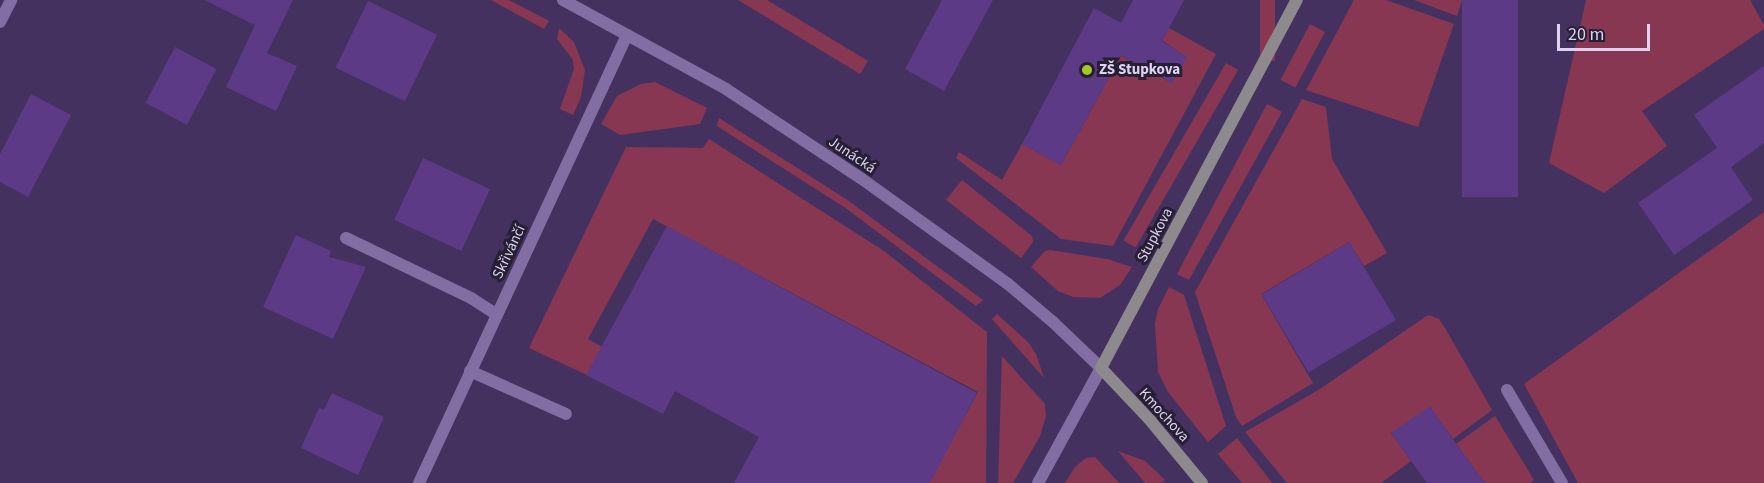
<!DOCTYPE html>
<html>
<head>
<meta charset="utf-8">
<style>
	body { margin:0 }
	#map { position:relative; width:1764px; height:483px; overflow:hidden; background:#453160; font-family:"Source Sans 3",sans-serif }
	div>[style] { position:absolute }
	.green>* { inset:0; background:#883752; transform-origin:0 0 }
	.building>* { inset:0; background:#5c3a86; transform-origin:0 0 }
	.lane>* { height:12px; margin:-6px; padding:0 6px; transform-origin:6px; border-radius:6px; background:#826ea2 }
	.street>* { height:12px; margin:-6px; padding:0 6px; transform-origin:6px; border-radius:6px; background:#826ea2 }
	.secondary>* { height:12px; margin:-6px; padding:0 6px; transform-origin:6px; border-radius:6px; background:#8e898c }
	.dots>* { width:16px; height:16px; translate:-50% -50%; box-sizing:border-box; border:3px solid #271f34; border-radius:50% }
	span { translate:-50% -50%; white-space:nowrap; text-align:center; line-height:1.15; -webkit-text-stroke:6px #271f34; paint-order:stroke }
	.poi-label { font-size:15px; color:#ddd2f0; font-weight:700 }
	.left { translate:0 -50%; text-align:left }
	.street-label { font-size:15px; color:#ddd2f0 }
	.scale { position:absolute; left:1557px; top:24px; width:93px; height:27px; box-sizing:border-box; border:3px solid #ddd2f0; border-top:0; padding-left:8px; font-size:18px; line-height:21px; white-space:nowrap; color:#ddd2f0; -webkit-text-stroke:4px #271f34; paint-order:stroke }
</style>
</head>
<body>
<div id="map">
	<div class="green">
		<div style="clip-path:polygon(491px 0,509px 0,549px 21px,544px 29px)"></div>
		<div style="clip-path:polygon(738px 0,767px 0,868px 61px,860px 74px)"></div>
		<div style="left:1260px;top:0;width:15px;height:61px"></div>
		<div style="clip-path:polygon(1354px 0,1386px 0,1454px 24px,1418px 127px,1306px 90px)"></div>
		<div style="clip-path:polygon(1414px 0,1462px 0,1457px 16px)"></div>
		<div style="clip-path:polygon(1586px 0,1750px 0,1764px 25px,1764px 29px,1642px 111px,1667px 146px,1604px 193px,1549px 163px)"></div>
		<div style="left:1310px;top:24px;width:17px;height:63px;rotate:28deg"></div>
		<div style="clip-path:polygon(559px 28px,574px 42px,585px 70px,581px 97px,573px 115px,560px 109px,574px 69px,573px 60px,557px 39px)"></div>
		<div style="clip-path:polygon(1169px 28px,1216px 54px,1113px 246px,1061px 239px,956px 158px,959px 152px,1002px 180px,1022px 144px,1061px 165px,1121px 56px,1172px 83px,1186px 57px,1162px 40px)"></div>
		<div style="left:1226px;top:63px;width:14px;height:205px;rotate:30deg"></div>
		<div style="clip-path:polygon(655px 82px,707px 108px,700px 124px,620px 135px,601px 124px,617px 96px,641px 84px)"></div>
		<div style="clip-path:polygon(1302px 99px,1326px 107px,1332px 159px,1387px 253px,1364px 266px,1349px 242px,1261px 294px,1313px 383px,1242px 426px,1236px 417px,1195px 292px)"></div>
		<div style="clip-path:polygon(1267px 104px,1282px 112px,1189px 280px,1177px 274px)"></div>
		<div style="clip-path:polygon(719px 118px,846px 199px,983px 300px,976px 306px,847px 209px,717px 126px)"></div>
		<div style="clip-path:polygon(709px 139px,884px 251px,987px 332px,986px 483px,929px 483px,978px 392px,653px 219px,588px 339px,602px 347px,587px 375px,529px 348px,626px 147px,703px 148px)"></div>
		<div style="clip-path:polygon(962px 180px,1032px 236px,1033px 242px,1021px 258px,946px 200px)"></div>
		<div style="clip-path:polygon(1764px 212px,1764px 483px,1578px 483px,1524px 384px)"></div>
		<div style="clip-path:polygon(1050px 250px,1107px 259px,1132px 267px,1120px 285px,1100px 298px,1073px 297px,1058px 291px,1031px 267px,1045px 251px)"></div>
		<div style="clip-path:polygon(1169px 287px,1184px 295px,1226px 426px,1208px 442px,1168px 392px,1158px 372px,1155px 324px,1158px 309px)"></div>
		<div style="clip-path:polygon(997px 314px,1028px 342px,1036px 354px,1044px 378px,992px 319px)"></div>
		<div style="clip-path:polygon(1428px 315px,1439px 319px,1445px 328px,1492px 410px,1453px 439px,1430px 407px,1391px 433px,1411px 461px,1381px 483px,1287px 483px,1245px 432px,1320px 389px)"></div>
		<div style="clip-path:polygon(1002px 356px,1045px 404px,1046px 416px,1040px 436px,1013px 483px,998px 483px)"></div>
		<div style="clip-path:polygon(1495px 416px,1534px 480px,1530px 483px,1485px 483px,1456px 444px)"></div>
		<div style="clip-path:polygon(1237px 438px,1266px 475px,1272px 483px,1242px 483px,1218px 454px)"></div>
		<div style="clip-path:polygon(1118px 451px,1145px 461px,1165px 480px,1161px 483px,1145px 483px)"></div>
		<div style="clip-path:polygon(1095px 457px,1119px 483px,1065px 483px,1075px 467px,1086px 458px)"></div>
	</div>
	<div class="building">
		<div style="clip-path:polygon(205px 0,293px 0,267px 53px,297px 66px,276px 111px,226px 87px,255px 25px)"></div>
		<div style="clip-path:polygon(942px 0,993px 0,944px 91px,905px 69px)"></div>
		<div style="clip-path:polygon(1133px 0,1184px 0,1162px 41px,1187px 57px,1172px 83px,1121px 56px,1061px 165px,1022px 144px,1094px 8px,1121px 23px)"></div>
		<div style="left:1462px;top:0;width:56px;height:197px"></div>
		<div style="left:368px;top:1px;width:77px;height:74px;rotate:26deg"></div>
		<div style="left:175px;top:47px;width:47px;height:63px;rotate:28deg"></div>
		<div style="clip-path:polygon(1764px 66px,1764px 143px,1731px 167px,1753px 200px,1674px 255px,1638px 203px,1717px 148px,1694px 115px)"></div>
		<div style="clip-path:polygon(31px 94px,71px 115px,28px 197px,0 182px,0 154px)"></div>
		<div style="left:423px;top:158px;width:74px;height:68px;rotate:25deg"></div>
		<div style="clip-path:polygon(667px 226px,977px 393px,930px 483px,734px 483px,759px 437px,675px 391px,663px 414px,586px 375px)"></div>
		<div style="clip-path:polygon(296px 235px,331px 251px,329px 257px,366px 267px,333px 339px,263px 307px)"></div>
		<div style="left:1349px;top:242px;width:91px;height:102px;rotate:59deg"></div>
		<div style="clip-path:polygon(332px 393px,384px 417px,358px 475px,301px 448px,319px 408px,324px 410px)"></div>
		<div style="clip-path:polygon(1430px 406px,1456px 444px,1485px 483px,1427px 483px,1391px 433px)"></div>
	</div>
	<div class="lane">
		<div style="left:346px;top:238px;width:139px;rotate:25.6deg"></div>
		<div style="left:471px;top:298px;width:30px;rotate:33deg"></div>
		<div style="left:470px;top:371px;width:105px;rotate:24.1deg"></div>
	</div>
	<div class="street">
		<div style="left:563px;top:0;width:186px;rotate:28.6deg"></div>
		<div style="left:726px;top:89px;width:163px;rotate:33.5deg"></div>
		<div style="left:862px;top:179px;width:180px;rotate:35.7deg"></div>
		<div style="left:1008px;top:284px;width:59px;rotate:40.2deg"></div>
		<div style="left:1053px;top:322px;width:66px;rotate:43.8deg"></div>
		<div style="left:1101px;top:368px;width:131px;rotate:118.7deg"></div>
		<div style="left:0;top:22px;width:25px;rotate:-63deg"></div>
		<div style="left:1507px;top:390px;width:108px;rotate:59.4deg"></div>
		<div style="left:419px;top:483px;width:494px;rotate:-65.1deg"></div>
	</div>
	<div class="secondary">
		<div style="left:1202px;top:483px;width:83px;rotate:-129.6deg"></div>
		<div style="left:1149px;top:419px;width:70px;rotate:-133.3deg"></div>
		<div style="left:1101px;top:368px;width:417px;rotate:-62deg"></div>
	</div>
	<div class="dots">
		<div style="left:1087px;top:70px;background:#a5c823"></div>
	</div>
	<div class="poi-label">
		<span class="left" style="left:1099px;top:70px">ZŠ Stupkova</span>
	</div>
	<div class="street-label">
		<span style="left:852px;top:155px;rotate:34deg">Junácká</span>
		<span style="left:1155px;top:235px;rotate:-62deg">Stupkova</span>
		<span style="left:509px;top:252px;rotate:-65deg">Skřivánčí</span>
		<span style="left:1164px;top:415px;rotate:48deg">Kmochova</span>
	</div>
	<div class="scale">20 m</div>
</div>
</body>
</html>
